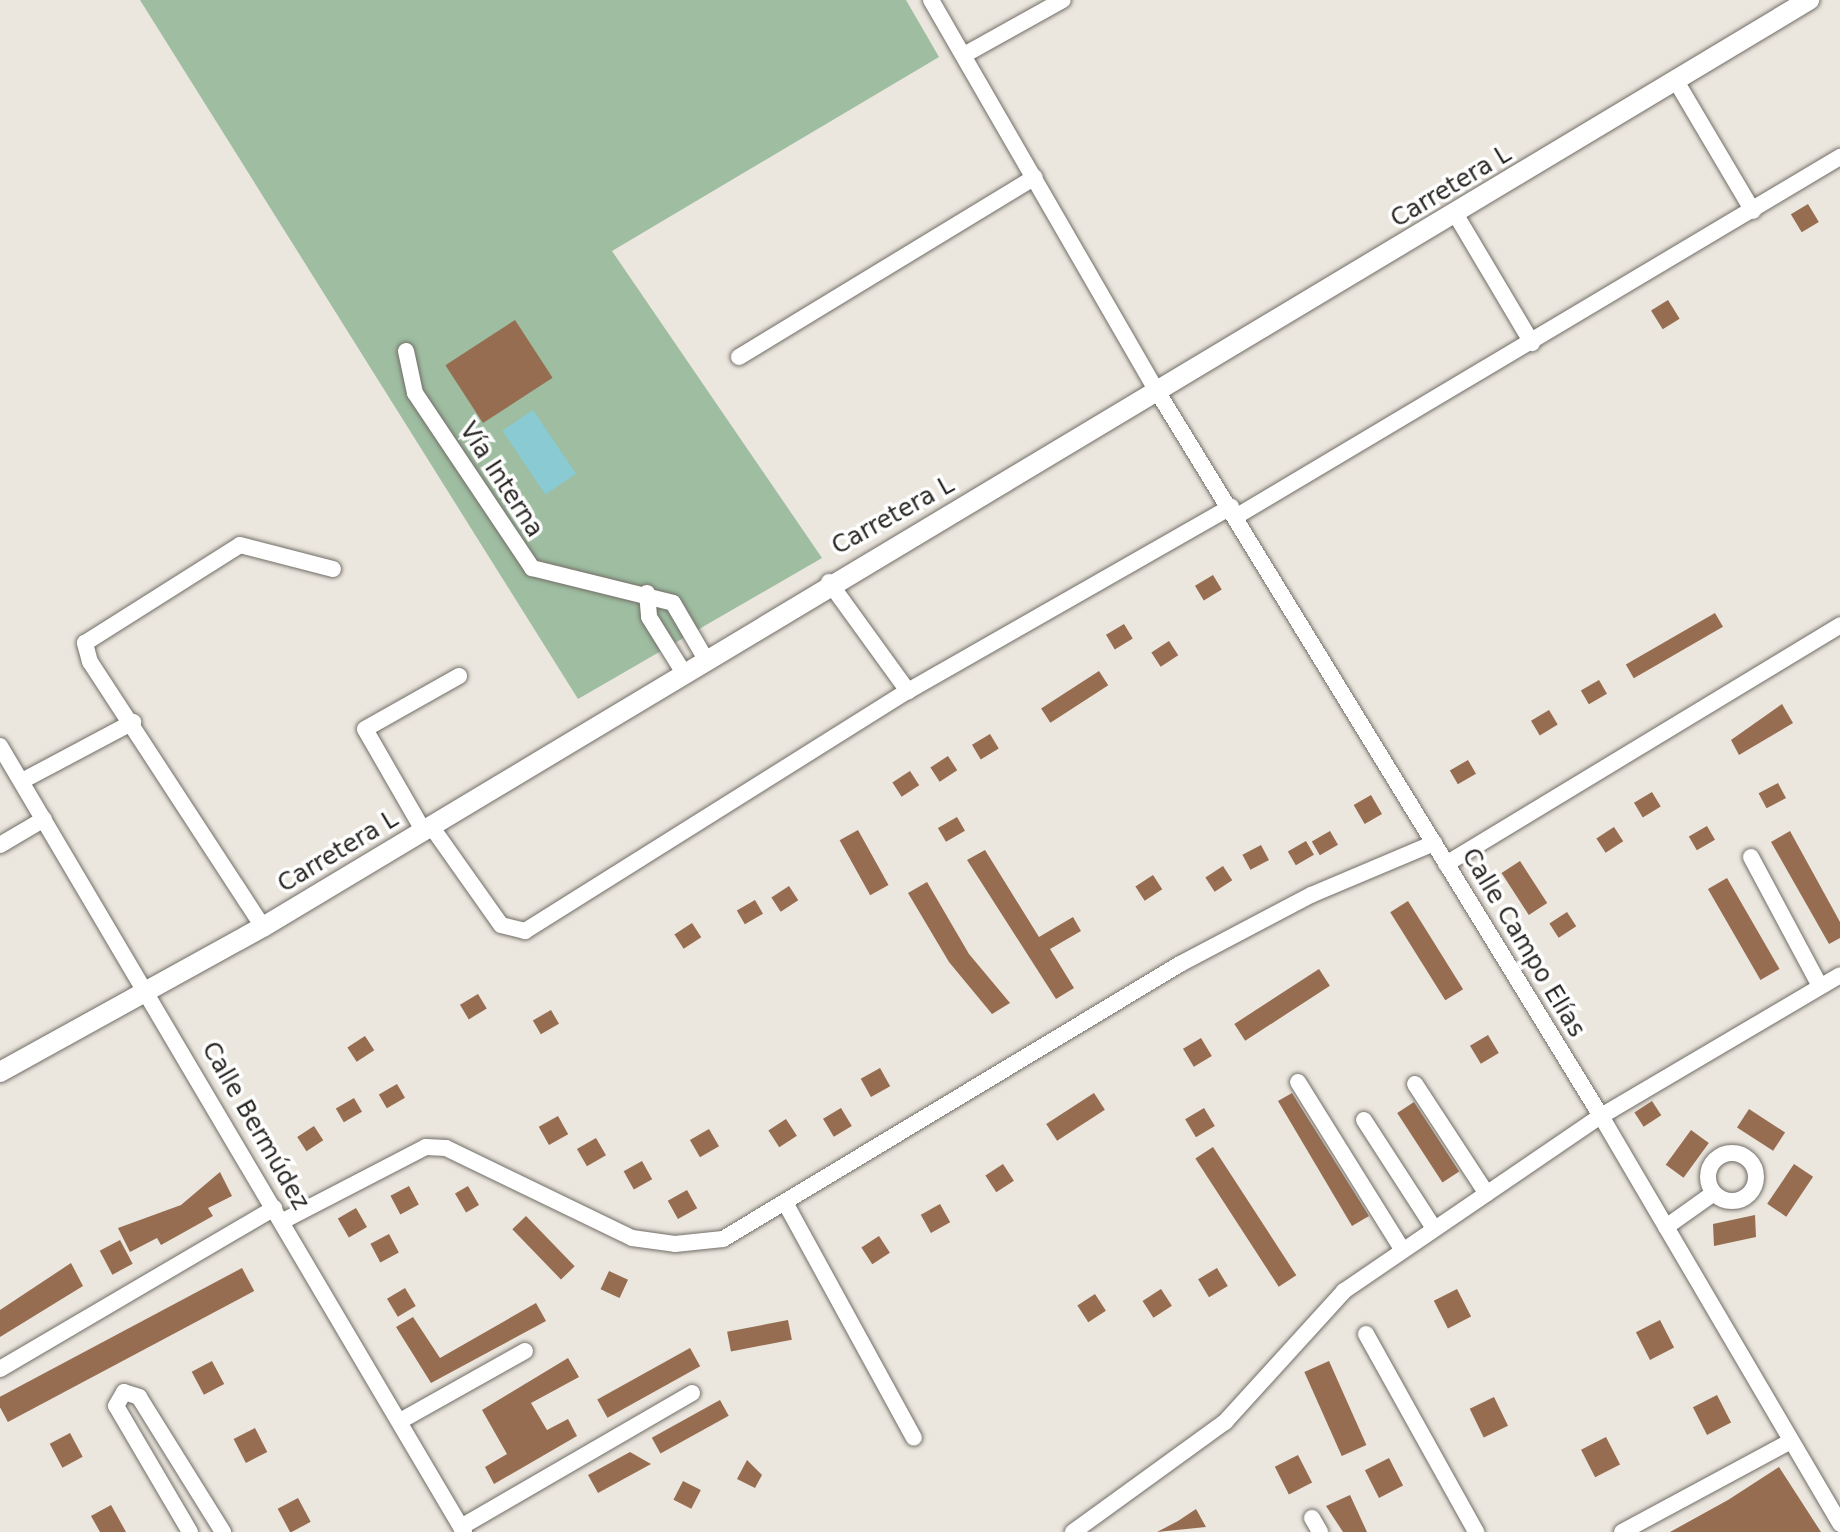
<!DOCTYPE html>
<html>
<head>
<meta charset="utf-8">
<style>
	body { margin:0 }
	#map { position:relative; width:1840px; height:1532px; overflow:hidden; background:#ebe6de; font-family:"DejaVu Sans",sans-serif }
	div>[style] { position:absolute }
	.green>* { inset:0; background:#9ebda1 }
	.water>* { inset:0; background:#89cad3; transform-origin:0 0 }
	.building>* { inset:0; background:#976d51; transform-origin:0 0 }
	.roads { filter:drop-shadow(0 0 2px #726e67) drop-shadow(0 0 2px #726e67) }
	.minor>* { height:16px; margin:-8px; padding:0 8px; transform-origin:8px; border-radius:8px; background:#fff }
	.minor>.ring { margin:-8px; padding:0; box-sizing:content-box; background:none; border:16px solid #fff; border-radius:50% }
	.tertiary>* { height:20px; margin:-10px; padding:0 10px; transform-origin:10px; border-radius:10px; background:#fff }
	span { translate:-50% -50%; white-space:nowrap; text-align:center; line-height:1.15; -webkit-text-stroke:7px #fff; paint-order:stroke }
	.street-label { font-size:24px; color:#2a2825 }
</style>
</head>
<body>
<div id="map">
	<div class="green">
		<div style="clip-path:polygon(140px 0,906px 0,939px 57px,612px 251px,822px 558px,578px 699px)"></div>
	</div>
	<div class="water">
		<div style="left:533px;top:410px;width:77px;height:37px;rotate:56deg"></div>
	</div>
	<div class="building">
		<div style="left:1808px;top:204px;width:21px;height:20px;rotate:59deg"></div>
		<div style="left:1668px;top:300px;width:22px;height:20px;rotate:58deg"></div>
		<div style="left:515px;top:320px;width:69px;height:83px;rotate:57deg"></div>
		<div style="left:1213px;top:575px;width:17px;height:21px;rotate:59deg"></div>
		<div style="left:1715px;top:613px;width:16px;height:103px;rotate:60deg"></div>
		<div style="left:1124px;top:624px;width:17px;height:21px;rotate:59deg"></div>
		<div style="left:1169px;top:641px;width:17px;height:21px;rotate:57deg"></div>
		<div style="left:1099px;top:671px;width:17px;height:69px;rotate:57deg"></div>
		<div style="left:1599px;top:680px;width:16px;height:21px;rotate:60deg"></div>
		<div style="clip-path:polygon(1782px 704px,1793px 723px,1739px 755px,1731px 740px)"></div>
		<div style="left:1549px;top:710px;width:17px;height:21px;rotate:59deg"></div>
		<div style="left:990px;top:734px;width:17px;height:21px;rotate:59deg"></div>
		<div style="left:948px;top:756px;width:17px;height:21px;rotate:57deg"></div>
		<div style="left:1468px;top:760px;width:16px;height:21px;rotate:60deg"></div>
		<div style="left:910px;top:771px;width:17px;height:21px;rotate:57deg"></div>
		<div style="left:1778px;top:783px;width:17px;height:22px;rotate:62deg"></div>
		<div style="left:1652px;top:792px;width:17px;height:21px;rotate:59deg"></div>
		<div style="left:1371px;top:795px;width:22px;height:20px;rotate:60deg"></div>
		<div style="left:957px;top:817px;width:16px;height:22px;rotate:60deg"></div>
		<div style="left:1707px;top:826px;width:16px;height:21px;rotate:60deg"></div>
		<div style="left:1614px;top:827px;width:17px;height:21px;rotate:57deg"></div>
		<div style="left:858px;top:830px;width:63px;height:21px;rotate:61deg"></div>
		<div style="left:1330px;top:831px;width:16px;height:21px;rotate:60deg"></div>
		<div style="clip-path:polygon(1790px 831px,1840px 922px,1840px 938px,1829px 944px,1771px 842px)"></div>
		<div style="left:1306px;top:841px;width:16px;height:21px;rotate:60deg"></div>
		<div style="left:1261px;top:845px;width:17px;height:21px;rotate:62deg"></div>
		<div style="clip-path:polygon(985px 850px,1039px 937px,1073px 917px,1081px 931px,1050px 949px,1074px 988px,1056px 999px,967px 860px)"></div>
		<div style="left:1520px;top:861px;width:50px;height:22px;rotate:57deg"></div>
		<div style="left:1223px;top:866px;width:17px;height:21px;rotate:57deg"></div>
		<div style="left:1153px;top:875px;width:17px;height:21px;rotate:57deg"></div>
		<div style="left:1727px;top:878px;width:105px;height:22px;rotate:60deg"></div>
		<div style="clip-path:polygon(927px 882px,969px 954px,1010px 1003px,992px 1014px,949px 962px,908px 893px)"></div>
		<div style="left:789px;top:886px;width:17px;height:21px;rotate:57deg"></div>
		<div style="left:755px;top:900px;width:16px;height:21px;rotate:60deg"></div>
		<div style="left:1408px;top:901px;width:104px;height:21px;rotate:58deg"></div>
		<div style="left:1567px;top:912px;width:17px;height:21px;rotate:57deg"></div>
		<div style="left:692px;top:923px;width:17px;height:21px;rotate:57deg"></div>
		<div style="left:1319px;top:969px;width:20px;height:101px;rotate:57deg"></div>
		<div style="left:478px;top:994px;width:17px;height:21px;rotate:59deg"></div>
		<div style="left:551px;top:1010px;width:16px;height:21px;rotate:60deg"></div>
		<div style="left:1488px;top:1035px;width:21px;height:21px;rotate:59deg"></div>
		<div style="left:365px;top:1036px;width:17px;height:21px;rotate:57deg"></div>
		<div style="left:1201px;top:1038px;width:21px;height:21px;rotate:59deg"></div>
		<div style="left:880px;top:1068px;width:21px;height:22px;rotate:61deg"></div>
		<div style="left:397px;top:1084px;width:16px;height:21px;rotate:60deg"></div>
		<div style="left:1094px;top:1093px;width:20px;height:57px;rotate:57deg"></div>
		<div style="clip-path:polygon(1292px 1093px,1369px 1216px,1352px 1226px,1278px 1101px)"></div>
		<div style="left:354px;top:1098px;width:16px;height:21px;rotate:60deg"></div>
		<div style="left:1652px;top:1101px;width:17px;height:21px;rotate:57deg"></div>
		<div style="left:1414px;top:1102px;width:83px;height:20px;rotate:57deg"></div>
		<div style="left:841px;top:1108px;width:21px;height:21px;rotate:59deg"></div>
		<div style="left:1204px;top:1108px;width:21px;height:22px;rotate:59deg"></div>
		<div style="left:1749px;top:1109px;width:43px;height:22px;rotate:33deg"></div>
		<div style="left:558px;top:1116px;width:21px;height:22px;rotate:61deg"></div>
		<div style="left:786px;top:1119px;width:20px;height:21px;rotate:57deg"></div>
		<div style="left:314px;top:1126px;width:17px;height:20px;rotate:57deg"></div>
		<div style="left:709px;top:1129px;width:20px;height:22px;rotate:60deg"></div>
		<div style="left:1691px;top:1130px;width:22px;height:43px;rotate:36deg"></div>
		<div style="left:596px;top:1138px;width:20px;height:22px;rotate:60deg"></div>
		<div style="left:1213px;top:1147px;width:153px;height:21px;rotate:57deg"></div>
		<div style="left:642px;top:1161px;width:21px;height:21px;rotate:61deg"></div>
		<div style="left:1003px;top:1164px;width:20px;height:21px;rotate:57deg"></div>
		<div style="left:1794px;top:1164px;width:23px;height:48px;rotate:34deg"></div>
		<div style="clip-path:polygon(220px 1172px,232px 1196px,208px 1208px,213px 1216px,161px 1245px,157px 1238px,130px 1252px,118px 1228px,181px 1205px)"></div>
		<div style="left:409px;top:1186px;width:21px;height:21px;rotate:62deg"></div>
		<div style="left:468px;top:1186px;width:22px;height:15px;rotate:60deg"></div>
		<div style="left:687px;top:1190px;width:21px;height:22px;rotate:61deg"></div>
		<div style="left:940px;top:1204px;width:21px;height:22px;rotate:61deg"></div>
		<div style="left:356px;top:1208px;width:22px;height:21px;rotate:60deg"></div>
		<div style="clip-path:polygon(1755px 1215px,1756px 1237px,1714px 1246px,1713px 1224px)"></div>
		<div style="left:526px;top:1216px;width:70px;height:19px;rotate:46deg"></div>
		<div style="left:389px;top:1234px;width:21px;height:21px;rotate:62deg"></div>
		<div style="left:879px;top:1236px;width:20px;height:21px;rotate:57deg"></div>
		<div style="left:120px;top:1240px;width:27px;height:23px;rotate:62deg"></div>
		<div style="clip-path:polygon(71px 1263px,83px 1286px,0 1337px,0 1310px)"></div>
		<div style="left:242px;top:1268px;width:26px;height:279px;rotate:62deg"></div>
		<div style="left:1217px;top:1268px;width:21px;height:22px;rotate:59deg"></div>
		<div style="left:609px;top:1271px;width:21px;height:20px;rotate:25deg"></div>
		<div style="left:405px;top:1288px;width:21px;height:21px;rotate:59deg"></div>
		<div style="left:1161px;top:1289px;width:20px;height:22px;rotate:57deg"></div>
		<div style="left:1457px;top:1289px;width:31px;height:26px;rotate:63deg"></div>
		<div style="left:1095px;top:1294px;width:20px;height:21px;rotate:57deg"></div>
		<div style="clip-path:polygon(536px 1303px,546px 1321px,431px 1383px,396px 1327px,413px 1317px,440px 1358px)"></div>
		<div style="left:788px;top:1320px;width:20px;height:62px;rotate:79deg"></div>
		<div style="left:1660px;top:1320px;width:31px;height:27px;rotate:63deg"></div>
		<div style="left:690px;top:1348px;width:21px;height:106px;rotate:61deg"></div>
		<div style="clip-path:polygon(568px 1358px,579px 1377px,531px 1403px,547px 1430px,568px 1419px,577px 1436px,494px 1484px,485px 1467px,507px 1454px,482px 1410px)"></div>
		<div style="left:212px;top:1361px;width:26px;height:23px;rotate:62deg"></div>
		<div style="left:1329px;top:1361px;width:92px;height:27px;rotate:66deg"></div>
		<div style="left:1717px;top:1395px;width:31px;height:27px;rotate:63deg"></div>
		<div style="left:1494px;top:1397px;width:32px;height:27px;rotate:64deg"></div>
		<div style="left:720px;top:1400px;width:18px;height:78px;rotate:61deg"></div>
		<div style="left:255px;top:1428px;width:27px;height:24px;rotate:63deg"></div>
		<div style="left:70px;top:1433px;width:27px;height:23px;rotate:62deg"></div>
		<div style="left:1606px;top:1437px;width:31px;height:28px;rotate:63deg"></div>
		<div style="clip-path:polygon(630px 1452px,651px 1464px,598px 1493px,588px 1475px)"></div>
		<div style="left:1298px;top:1455px;width:31px;height:26px;rotate:63deg"></div>
		<div style="left:1389px;top:1458px;width:31px;height:27px;rotate:63deg"></div>
		<div style="clip-path:polygon(747px 1460px,762px 1475px,755px 1488px,737px 1479px)"></div>
		<div style="clip-path:polygon(1779px 1467px,1821px 1532px,1670px 1532px,1728px 1500px)"></div>
		<div style="left:683px;top:1481px;width:20px;height:21px;rotate:27deg"></div>
		<div style="clip-path:polygon(1350px 1495px,1367px 1532px,1343px 1532px,1326px 1506px)"></div>
		<div style="left:298px;top:1498px;width:27px;height:23px;rotate:62deg"></div>
		<div style="clip-path:polygon(111px 1505px,126px 1532px,100px 1532px,91px 1516px)"></div>
		<div style="clip-path:polygon(1196px 1509px,1206px 1527px,1157px 1532px,1178px 1521px)"></div>
	</div>
	<div class="roads">
		<div class="minor">
			<div style="left:931px;top:0;width:452px;rotate:60deg"></div>
			<div style="left:1157px;top:391px;width:850px;rotate:58.52deg"></div>
			<div style="left:1601px;top:1116px;width:473px;rotate:59.6deg"></div>
			<div style="left:964px;top:55px;width:113px;rotate:-29.1deg"></div>
			<div style="left:1676px;top:81px;width:151px;rotate:59.4deg"></div>
			<div style="left:1456px;top:215px;width:149px;rotate:59.3deg"></div>
			<div style="left:406px;top:351px;width:43px;rotate:77.9deg"></div>
			<div style="left:415px;top:393px;width:211px;rotate:56.2deg"></div>
			<div style="left:532px;top:568px;width:145px;rotate:13.9deg"></div>
			<div style="left:673px;top:603px;width:61px;rotate:59.7deg"></div>
			<div style="left:739px;top:357px;width:346px;rotate:-31.3deg"></div>
			<div style="left:1237px;top:516px;width:702px;rotate:-30.77deg"></div>
			<div style="left:829px;top:582px;width:135px;rotate:54.1deg"></div>
			<div style="left:647px;top:593px;width:24px;rotate:85deg"></div>
			<div style="left:649px;top:617px;width:62px;rotate:58.1deg"></div>
			<div style="left:0;top:746px;width:913px;rotate:59.45deg"></div>
			<div style="left:22px;top:781px;width:126px;rotate:-28deg"></div>
			<div style="left:431px;top:826px;width:121px;rotate:54.7deg"></div>
			<div style="left:501px;top:925px;width:25px;rotate:14deg"></div>
			<div style="left:525px;top:931px;width:452px;rotate:-32.1deg"></div>
			<div style="left:908px;top:691px;width:372px;rotate:-29.7deg"></div>
			<div style="left:423px;top:830px;width:116px;rotate:-119.9deg"></div>
			<div style="left:365px;top:729px;width:108px;rotate:-29.4deg"></div>
			<div style="left:0;top:845px;width:51px;rotate:-30.6deg"></div>
			<div style="left:1751px;top:857px;width:146px;rotate:61.9deg"></div>
			<div style="left:1446px;top:864px;width:461px;rotate:-31.2deg"></div>
			<div style="left:263px;top:927px;width:316px;rotate:-123.1deg"></div>
			<div style="left:90px;top:662px;width:20px;rotate:-105deg"></div>
			<div style="left:85px;top:643px;width:183px;rotate:-32.3deg"></div>
			<div style="left:240px;top:545px;width:96px;rotate:14.5deg"></div>
			<div style="left:1298px;top:1082px;width:197px;rotate:58.1deg"></div>
			<div style="left:1415px;top:1084px;width:131px;rotate:56.8deg"></div>
			<div style="left:1364px;top:1120px;width:129px;rotate:57.1deg"></div>
			<div class="ring" style="left:1708px;top:1153px;width:32px;height:32px"></div>
			<div style="left:787px;top:1206px;width:264px;rotate:61.3deg"></div>
			<div style="left:283px;top:1221px;width:161px;rotate:-27.4deg"></div>
			<div style="left:426px;top:1147px;width:20px;rotate:3deg"></div>
			<div style="left:446px;top:1148px;width:207px;rotate:25.8deg"></div>
			<div style="left:632px;top:1238px;width:43px;rotate:7.9deg"></div>
			<div style="left:675px;top:1244px;width:48px;rotate:-5.9deg"></div>
			<div style="left:723px;top:1239px;width:533px;rotate:-31.04deg"></div>
			<div style="left:1180px;top:964px;width:148px;rotate:-27.8deg"></div>
			<div style="left:1311px;top:895px;width:134px;rotate:-22.9deg"></div>
			<div style="left:1666px;top:1227px;width:55px;rotate:-35.4deg"></div>
			<div style="left:1366px;top:1334px;width:227px;rotate:60.9deg"></div>
			<div style="left:0;top:1369px;width:318px;rotate:-30.4deg"></div>
			<div style="left:402px;top:1420px;width:141px;rotate:-29.3deg"></div>
			<div style="left:1312px;top:1518px;width:16px;rotate:60deg"></div>
			<div style="left:461px;top:1527px;width:267px;rotate:-30.1deg"></div>
			<div style="left:190px;top:1532px;width:146px;rotate:-120.4deg"></div>
			<div style="left:116px;top:1406px;width:16px;rotate:-60deg"></div>
			<div style="left:124px;top:1392px;width:16px;rotate:18deg"></div>
			<div style="left:139px;top:1397px;width:159px;rotate:58.1deg"></div>
			<div style="left:1073px;top:1532px;width:188px;rotate:-35.9deg"></div>
			<div style="left:1225px;top:1422px;width:177px;rotate:-47.7deg"></div>
			<div style="left:1344px;top:1291px;width:311px;rotate:-34.3deg"></div>
			<div style="left:1601px;top:1116px;width:277px;rotate:-30.5deg"></div>
			<div style="left:1622px;top:1532px;width:192px;rotate:-28.3deg"></div>
		</div>
		<div class="tertiary">
			<div style="left:0;top:1072px;width:300px;rotate:-28.9deg"></div>
			<div style="left:263px;top:927px;width:1803px;rotate:-30.95deg"></div>
		</div>
	</div>
	<div class="street-label">
		<span style="left:1451px;top:187px;rotate:-31deg">Carretera L</span>
		<span style="left:501px;top:480px;rotate:57deg">Vía Interna</span>
		<span style="left:893px;top:516px;rotate:-29deg">Carretera L</span>
		<span style="left:338px;top:852px;rotate:-31deg">Carretera L</span>
		<span style="left:1523px;top:943px;rotate:59deg">Calle Campo Elías</span>
		<span style="left:255px;top:1126px;rotate:60deg">Calle Bermúdez</span>
	</div>
</div>
</body>
</html>
